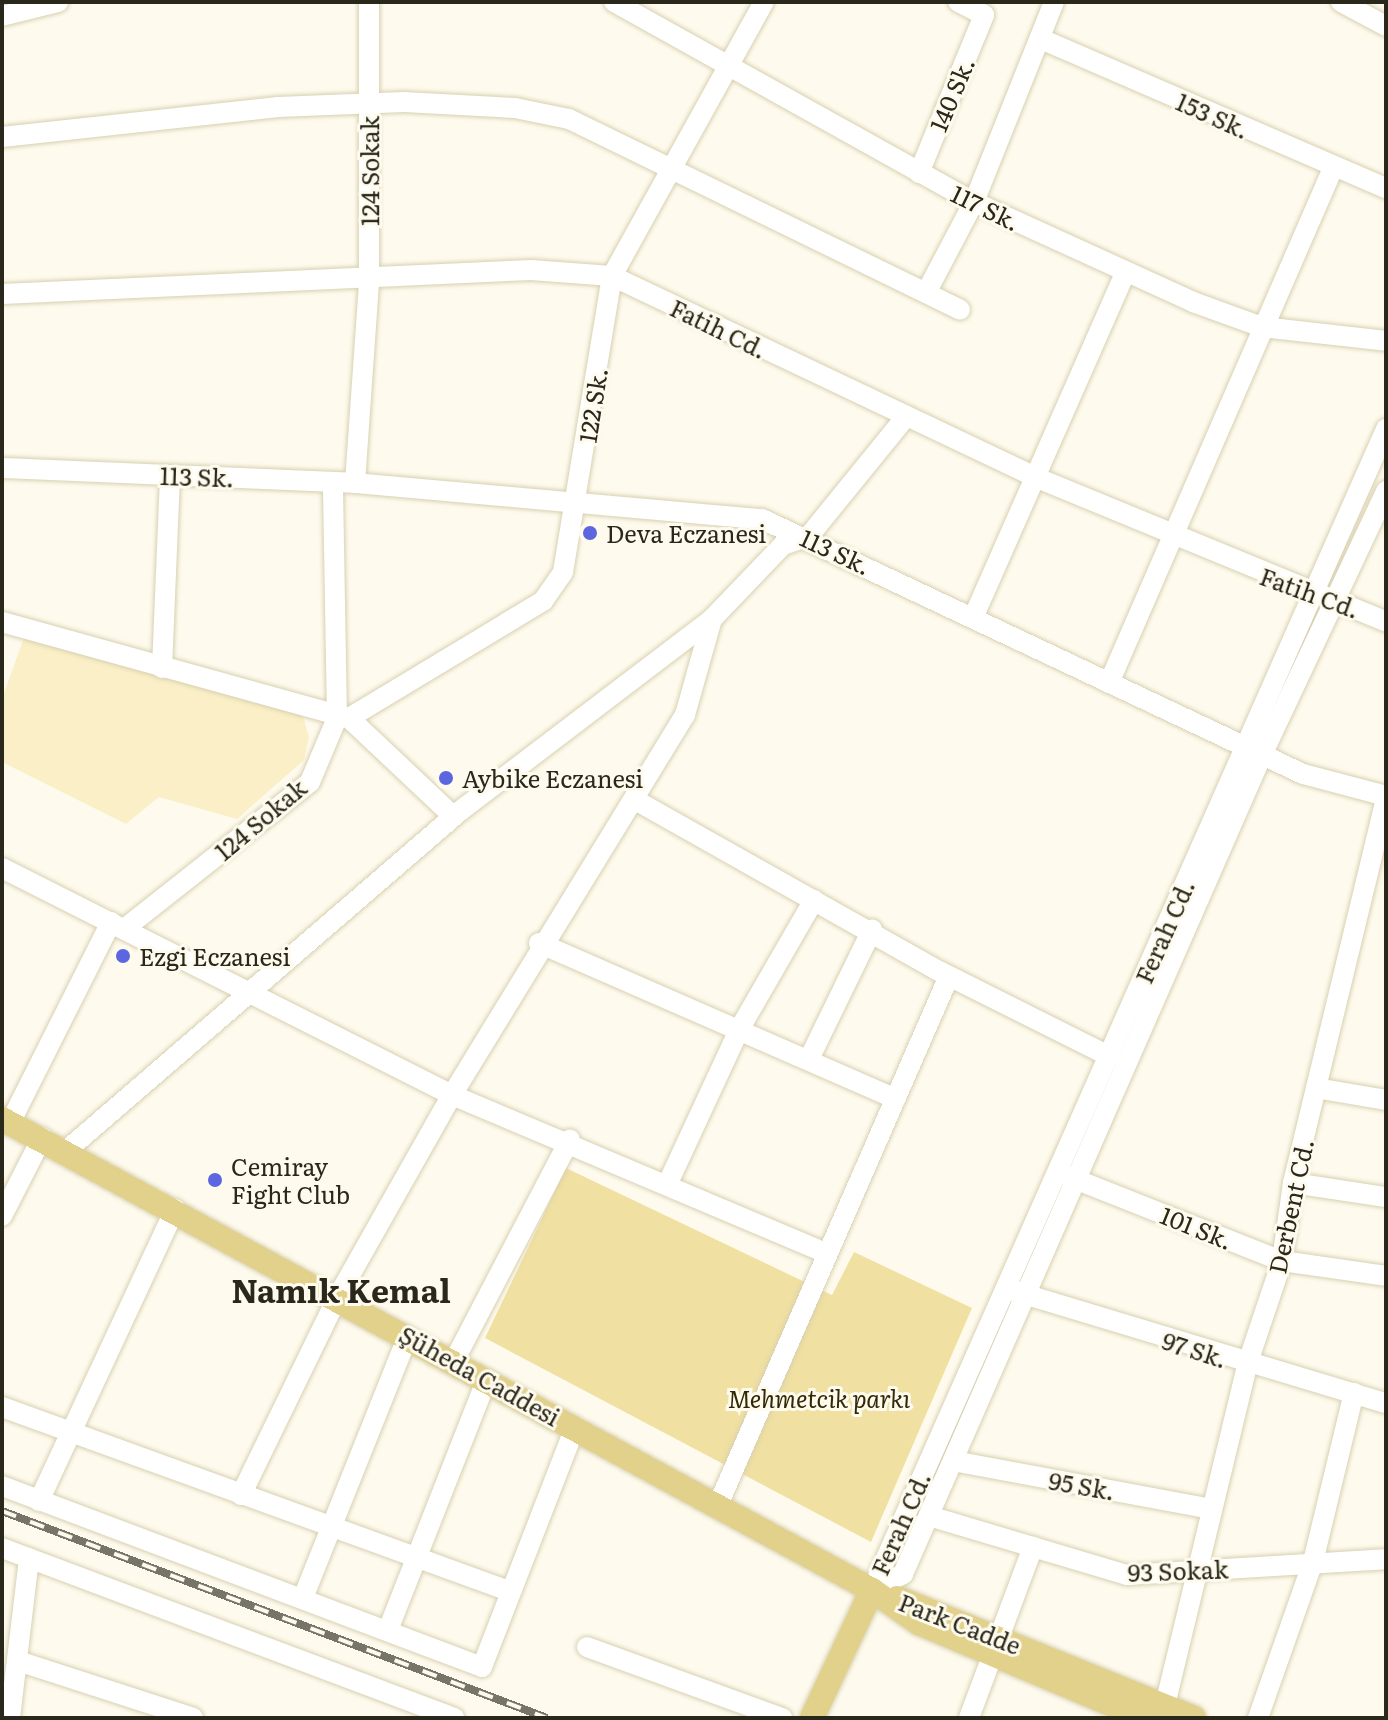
<!DOCTYPE html>
<html>
<head>
<meta charset="utf-8">
<style>
	body { margin:0 }
	#map { position:relative; width:1388px; height:1720px; overflow:hidden; background:#fefbee; font-family:Literata,serif }
	div>[style] { position:absolute }
	.built>* { inset:0; background:#faefc7 }
	.green>* { inset:0; background:#f0e0a1 }
	.roads { filter:drop-shadow(0 0 2px #d8d0b0) drop-shadow(0 0 2px #d8d0b0) }
	.minor>* { height:20px; margin:-10px; padding:0 10px; transform-origin:10px; border-radius:10px; background:#fff }
	.major>* { height:24px; margin:-12px; padding:0 12px; transform-origin:12px; border-radius:12px; background:#e2d18b }
	.rail>* { height:8px; margin-top:-4px; transform-origin:0; background:repeating-linear-gradient(90deg,#fefbee 0 15px,#777468 0 30px); box-sizing:border-box; border-block:2px solid #777468 }
	.dots>* { width:22px; height:22px; translate:-50% -50%; box-sizing:border-box; border:4px solid #fefbee; border-radius:50% }
	span { translate:-50% -50%; white-space:nowrap; text-align:center; line-height:1.15; -webkit-text-stroke:6px #fefbee; paint-order:stroke }
	.street-label { font-size:24px; color:#2a271b }
	.poi-label { font-size:24px; color:#2a271b }
	.left { translate:0 -50%; text-align:left }
	.park-label { font-size:24px; color:#312906; font-style:italic }
	.district-label { font-size:32px; color:#2a271b; font-weight:700 }
	.frame { position:absolute; inset:0; border:4px solid #2a271b; pointer-events:none }
</style>
</head>
<body>
<div id="map">
	<div class="built">
		<div style="clip-path:polygon(26px 632px,302px 713px,309px 737px,304px 760px,237px 819px,159px 797px,126px 824px,2px 762px,2px 699px)"></div>
	</div>
	<div class="green">
		<div style="clip-path:polygon(566px 1168px,832px 1295px,854px 1252px,972px 1308px,871px 1542px,485px 1338px)"></div>
	</div>
	<div class="roads">
		<div class="minor">
			<div style="left:614px;top:2px;width:412px;rotate:29.1deg"></div>
			<div style="left:974px;top:202px;width:241px;rotate:24.5deg"></div>
			<div style="left:1193px;top:302px;width:73px;rotate:19.9deg"></div>
			<div style="left:1262px;top:327px;width:125px;rotate:6.4deg"></div>
			<div style="left:1341px;top:2px;width:51px;rotate:28.1deg"></div>
			<div style="left:2px;top:16px;width:58px;rotate:-14deg"></div>
			<div style="left:1041px;top:39px;width:376px;rotate:23.4deg"></div>
			<div style="left:2px;top:137px;width:278px;rotate:-6.2deg"></div>
			<div style="left:278px;top:107px;width:126px;rotate:-2.3deg"></div>
			<div style="left:404px;top:102px;width:111px;rotate:3.1deg"></div>
			<div style="left:515px;top:108px;width:55px;rotate:11.5deg"></div>
			<div style="left:569px;top:119px;width:435px;rotate:26deg"></div>
			<div style="left:919px;top:173px;width:171px;rotate:-67.6deg"></div>
			<div style="left:984px;top:15px;width:29px;rotate:-153deg"></div>
			<div style="left:927px;top:291px;width:101px;rotate:-62.2deg"></div>
			<div style="left:974px;top:202px;width:215px;rotate:-68.2deg"></div>
			<div style="left:2px;top:294px;width:530px;rotate:-2.6deg"></div>
			<div style="left:531px;top:270px;width:81px;rotate:4.2deg"></div>
			<div style="left:612px;top:276px;width:468px;rotate:25.4deg"></div>
			<div style="left:1035px;top:477px;width:380px;rotate:22.4deg"></div>
			<div style="left:2px;top:468px;width:353px;rotate:2.4deg"></div>
			<div style="left:355px;top:483px;width:409px;rotate:5.1deg"></div>
			<div style="left:762px;top:519px;width:598px;rotate:25.24deg"></div>
			<div style="left:1303px;top:774px;width:86px;rotate:14.8deg"></div>
			<div style="left:355px;top:483px;width:202px;rotate:-86deg"></div>
			<div style="left:369px;top:281px;width:279px;rotate:-90deg"></div>
			<div style="left:973px;top:618px;width:377px;rotate:-66.2deg"></div>
			<div style="left:2px;top:622px;width:360px;rotate:15.5deg"></div>
			<div style="left:349px;top:718px;width:227px;rotate:-31.1deg"></div>
			<div style="left:543px;top:601px;width:35px;rotate:-55deg"></div>
			<div style="left:563px;top:572px;width:300px;rotate:-80.6deg"></div>
			<div style="left:612px;top:276px;width:313px;rotate:-61deg"></div>
			<div style="left:162px;top:668px;width:193px;rotate:-87.6deg"></div>
			<div style="left:1109px;top:683px;width:562px;rotate:-66.49deg"></div>
			<div style="left:349px;top:718px;width:143px;rotate:43.3deg"></div>
			<div style="left:637px;top:801px;width:349px;rotate:29.4deg"></div>
			<div style="left:941px;top:972px;width:188px;rotate:26.6deg"></div>
			<div style="left:2px;top:868px;width:504px;rotate:26.77deg"></div>
			<div style="left:452px;top:1095px;width:404px;rotate:22.9deg"></div>
			<div style="left:124px;top:929px;width:237px;rotate:-38.3deg"></div>
			<div style="left:310px;top:782px;width:69px;rotate:-67.1deg"></div>
			<div style="left:337px;top:718px;width:236px;rotate:-91deg"></div>
			<div style="left:539px;top:943px;width:387px;rotate:23.6deg"></div>
			<div style="left:809px;top:1059px;width:144px;rotate:-64deg"></div>
			<div style="left:1316px;top:1088px;width:71px;rotate:9.7deg"></div>
			<div style="left:10px;top:1123px;width:225px;rotate:-63.3deg"></div>
			<div style="left:67px;top:1150px;width:519px;rotate:-40.78deg"></div>
			<div style="left:460px;top:811px;width:317px;rotate:-37.3deg"></div>
			<div style="left:712px;top:619px;width:103px;rotate:-46.2deg"></div>
			<div style="left:783px;top:545px;width:28px;rotate:-19deg"></div>
			<div style="left:809px;top:536px;width:152px;rotate:-50.9deg"></div>
			<div style="left:1067px;top:1176px;width:231px;rotate:21.6deg"></div>
			<div style="left:1282px;top:1261px;width:105px;rotate:8.2deg"></div>
			<div style="left:668px;top:1183px;width:171px;rotate:-65.1deg"></div>
			<div style="left:740px;top:1028px;width:148px;rotate:-60deg"></div>
			<div style="left:1293px;top:1183px;width:94px;rotate:8.6deg"></div>
			<div style="left:2px;top:1216px;width:88px;rotate:-62.9deg"></div>
			<div style="left:1014px;top:1291px;width:388px;rotate:16.8deg"></div>
			<div style="left:454px;top:1361px;width:250px;rotate:-62.4deg"></div>
			<div style="left:2px;top:1407px;width:539px;rotate:19.95deg"></div>
			<div style="left:953px;top:1461px;width:262px;rotate:10.5deg"></div>
			<div style="left:2px;top:1486px;width:513px;rotate:20.66deg"></div>
			<div style="left:482px;top:1667px;width:257px;rotate:-68.8deg"></div>
			<div style="left:241px;top:1495px;width:219px;rotate:-64deg"></div>
			<div style="left:337px;top:1298px;width:233px;rotate:-60.5deg"></div>
			<div style="left:452px;top:1095px;width:446px;rotate:-58.5deg"></div>
			<div style="left:685px;top:715px;width:100px;rotate:-74.3deg"></div>
			<div style="left:39px;top:1501px;width:322px;rotate:-65deg"></div>
			<div style="left:718px;top:1505px;width:577px;rotate:-66.41deg"></div>
			<div style="left:929px;top:1516px;width:207px;rotate:16.6deg"></div>
			<div style="left:1127px;top:1575px;width:259px;rotate:-3.5deg"></div>
			<div style="left:2px;top:1548px;width:483px;rotate:20.6deg"></div>
			<div style="left:872px;top:1590px;width:1270px;rotate:-66.12deg"></div>
			<div style="left:872px;top:1590px;width:35px;rotate:-27deg"></div>
			<div style="left:903px;top:1574px;width:894px;rotate:-66.33deg"></div>
			<div style="left:1262px;top:755px;width:292px;rotate:-64.8deg"></div>
			<div style="left:303px;top:1598px;width:282px;rotate:-68.2deg"></div>
			<div style="left:388px;top:1630px;width:270px;rotate:-68.5deg"></div>
			<div style="left:587px;top:1647px;width:208px;rotate:20deg"></div>
			<div style="left:18px;top:1661px;width:184px;rotate:18deg"></div>
			<div style="left:1165px;top:1705px;width:350px;rotate:-76.4deg"></div>
			<div style="left:1247px;top:1365px;width:110px;rotate:-71.4deg"></div>
			<div style="left:1282px;top:1261px;width:79px;rotate:-82deg"></div>
			<div style="left:1293px;top:1183px;width:396px;rotate:-76.4deg"></div>
			<div style="left:10px;top:1718px;width:161px;rotate:-83.2deg"></div>
			<div style="left:969px;top:1718px;width:183px;rotate:-69.5deg"></div>
			<div style="left:1258px;top:1718px;width:165px;rotate:-70.6deg"></div>
			<div style="left:1313px;top:1562px;width:174px;rotate:-76.4deg"></div>
		</div>
		<div class="major">
			<div style="left:2px;top:1119px;width:989px;rotate:28.43deg"></div>
			<div style="left:872px;top:1590px;width:57px;rotate:35.1deg"></div>
			<div style="left:919px;top:1623px;width:244px;rotate:22.9deg"></div>
			<div style="left:897px;top:1598px;width:320px;rotate:22deg"></div>
			<div style="left:812px;top:1718px;width:141px;rotate:-64.9deg"></div>
		</div>
	</div>
	<div class="rail">
		<div style="left:2px;top:1511px;width:583px;rotate:20.8deg"></div>
	</div>
	<div class="dots">
		<div style="left:590px;top:533px;background:#5c67df"></div>
		<div style="left:446px;top:778px;background:#5c67df"></div>
		<div style="left:123px;top:956px;background:#5c67df"></div>
		<div style="left:215px;top:1180px;background:#5c67df"></div>
	</div>
	<div class="street-label">
		<span style="left:951px;top:94px;rotate:-67deg">140 Sk.</span>
		<span style="left:1213px;top:115px;rotate:24deg">153 Sk.</span>
		<span style="left:369px;top:171px;rotate:-90deg">124 Sokak</span>
		<span style="left:986px;top:207px;rotate:26deg">117 Sk.</span>
		<span style="left:719px;top:328px;rotate:26deg">Fatih Cd.</span>
		<span style="left:592px;top:405px;rotate:-81deg">122 Sk.</span>
		<span style="left:197px;top:476px;rotate:2deg">113 Sk.</span>
		<span style="left:836px;top:551px;rotate:25deg">113 Sk.</span>
		<span style="left:1310px;top:592px;rotate:20deg">Fatih Cd.</span>
		<span style="left:260px;top:819px;rotate:-40deg">124 Sokak</span>
		<span style="left:1164px;top:931px;rotate:-66deg">Ferah Cd.</span>
		<span style="left:1290px;top:1206px;rotate:-78deg">Derbent Cd.</span>
		<span style="left:1197px;top:1227px;rotate:22deg">101 Sk.</span>
		<span style="left:1195px;top:1349px;rotate:18deg">97 Sk.</span>
		<span style="left:480px;top:1375px;rotate:29deg">Şüheda Caddesi</span>
		<span style="left:1082px;top:1485px;rotate:10deg">95 Sk.</span>
		<span style="left:900px;top:1523px;rotate:-66deg">Ferah Cd.</span>
		<span style="left:1178px;top:1570px;rotate:-2deg">93 Sokak</span>
		<span style="left:960px;top:1623px;rotate:21deg">Park Cadde</span>
	</div>
	<div class="poi-label">
		<span class="left" style="left:606px;top:533px">Deva Eczanesi</span>
		<span class="left" style="left:462px;top:778px">Aybike Eczanesi</span>
		<span class="left" style="left:139px;top:956px">Ezgi Eczanesi</span>
		<span class="left" style="left:231px;top:1180px">Cemiray<br>Fight Club</span>
	</div>
	<div class="park-label">
		<span style="left:819px;top:1398px">Mehmetcik parkı</span>
	</div>
	<div class="district-label">
		<span style="left:341px;top:1289px">Namık Kemal</span>
	</div>
	<div class="frame"></div>
</div>
</body>
</html>
